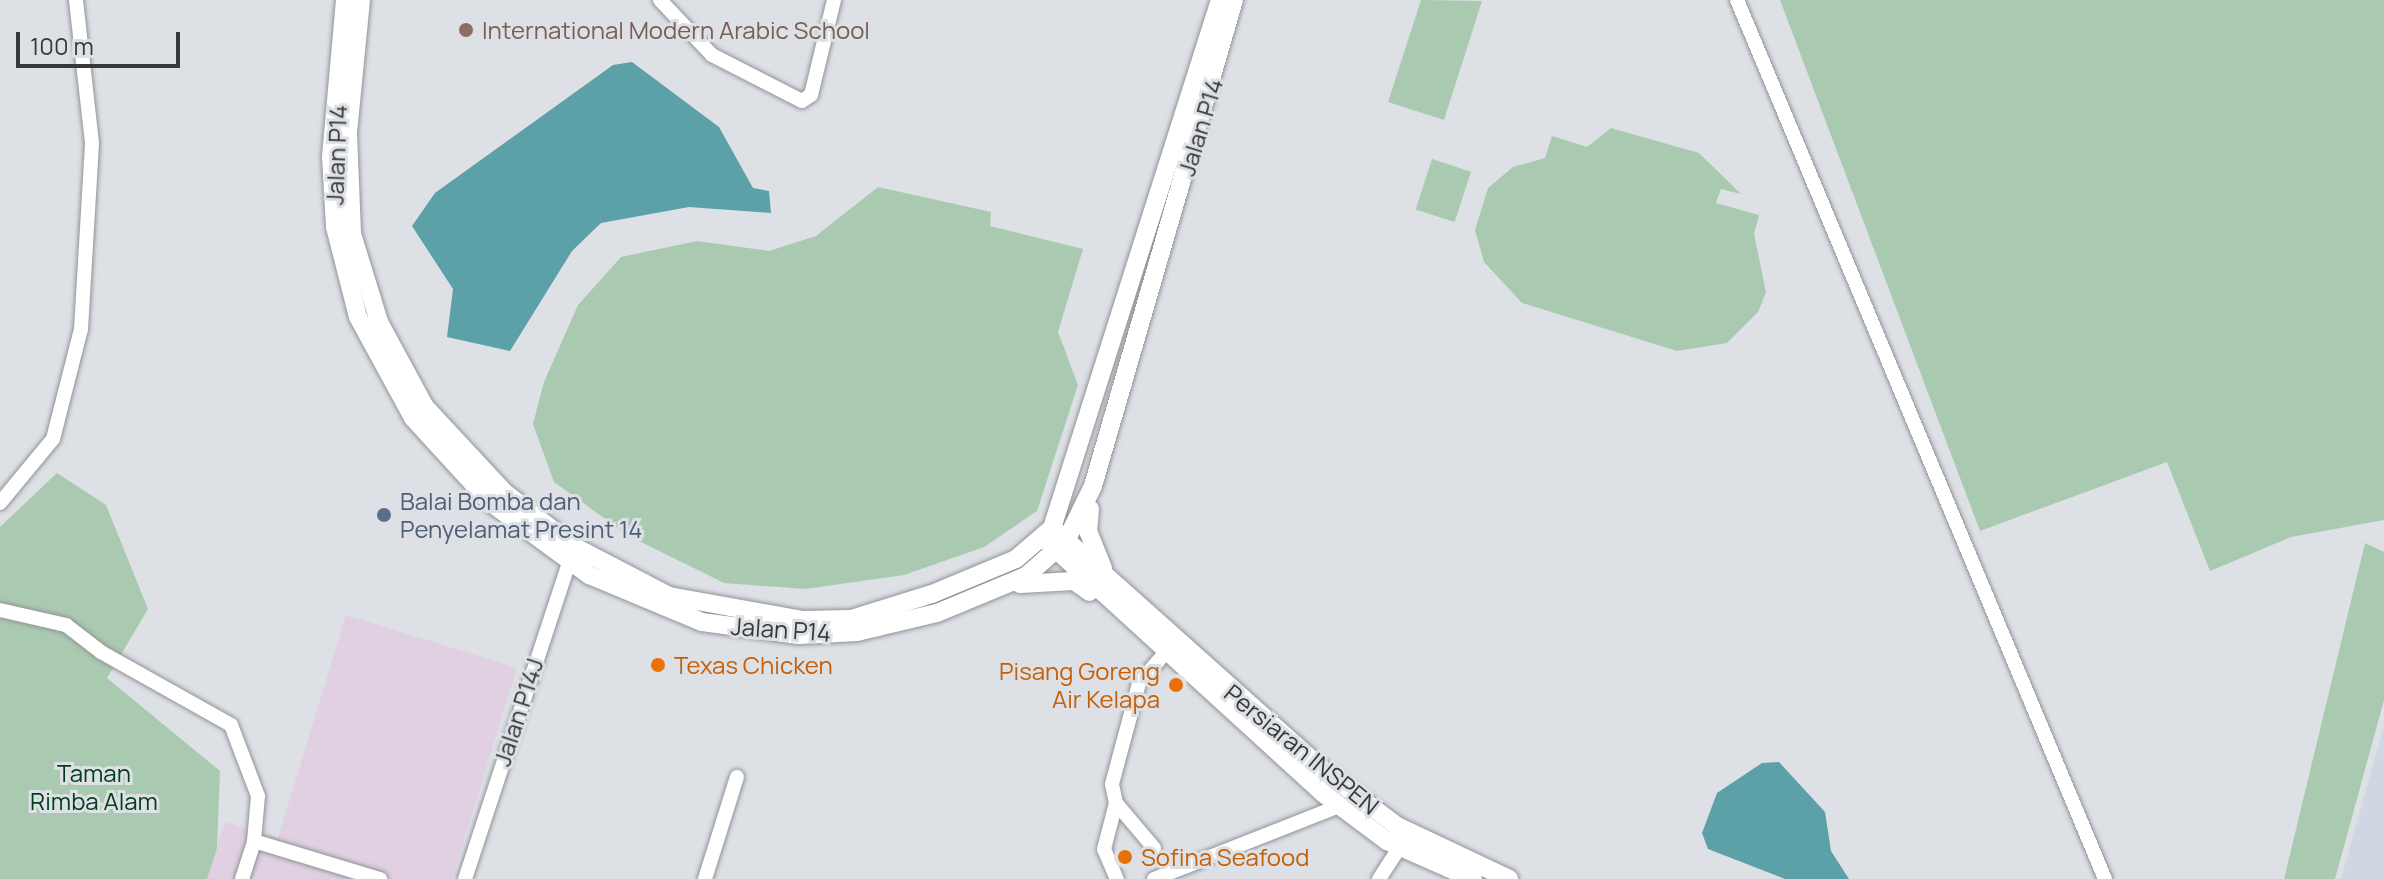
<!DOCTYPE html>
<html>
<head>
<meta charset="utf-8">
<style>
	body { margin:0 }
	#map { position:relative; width:2384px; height:879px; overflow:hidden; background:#dde0e5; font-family:Manrope,sans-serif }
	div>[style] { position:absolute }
	.industrial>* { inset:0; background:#e0d0e2 }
	.built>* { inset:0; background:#d0d7e3 }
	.green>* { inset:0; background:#a9cab0; transform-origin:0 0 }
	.water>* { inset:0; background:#5ba1a7 }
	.roads { filter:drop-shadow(0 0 2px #909398) drop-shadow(0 0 2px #909398) }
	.minor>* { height:14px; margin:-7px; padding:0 7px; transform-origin:7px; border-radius:7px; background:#fff }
	.major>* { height:18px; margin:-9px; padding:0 9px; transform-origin:9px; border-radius:9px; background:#fff }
	.dots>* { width:22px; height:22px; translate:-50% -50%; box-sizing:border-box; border:4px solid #dde0e5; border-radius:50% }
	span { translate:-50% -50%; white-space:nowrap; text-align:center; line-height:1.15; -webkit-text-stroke:6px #dde0e5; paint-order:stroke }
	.education-label { font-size:24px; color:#785e54 }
	.left { translate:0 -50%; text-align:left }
	.street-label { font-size:24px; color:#37383a }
	.service-label { font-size:24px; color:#4e5e75 }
	.food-label { font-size:24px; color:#c56008 }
	.right { translate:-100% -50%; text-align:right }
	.park-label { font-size:24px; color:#023d1c }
	.scale { position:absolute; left:16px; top:32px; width:164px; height:36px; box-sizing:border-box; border:4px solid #37383a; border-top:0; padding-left:10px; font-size:24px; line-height:28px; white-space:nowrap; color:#37383a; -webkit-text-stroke:6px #dde0e5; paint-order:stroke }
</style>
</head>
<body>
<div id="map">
	<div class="industrial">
		<div style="clip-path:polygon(346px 615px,517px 668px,452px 879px,207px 879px,225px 822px,278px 838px)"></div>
	</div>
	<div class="built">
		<div style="clip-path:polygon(2384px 726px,2384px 879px,2341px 879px)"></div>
	</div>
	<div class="green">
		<div style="clip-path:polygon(1421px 0,1482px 1px,1444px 120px,1388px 102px)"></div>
		<div style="clip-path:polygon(1780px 0,2384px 0,2384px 520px,2291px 537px,2210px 571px,2167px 462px,1980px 531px)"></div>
		<div style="clip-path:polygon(1611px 128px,1699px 153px,1741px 194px,1721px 189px,1716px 203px,1759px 215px,1754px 234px,1766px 292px,1758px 312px,1727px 343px,1677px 351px,1522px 303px,1484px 262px,1475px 230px,1488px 188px,1513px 167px,1545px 158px,1552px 136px,1587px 147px)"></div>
		<div style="left:1432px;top:159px;width:41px;height:53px;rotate:18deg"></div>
		<div style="clip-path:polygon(878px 187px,991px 212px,990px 226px,1083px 249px,1058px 332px,1078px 385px,1037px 511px,984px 547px,904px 575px,805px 589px,724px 583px,629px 536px,554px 482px,533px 424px,544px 382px,578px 305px,621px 257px,697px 241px,769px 251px,816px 236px)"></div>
		<div style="clip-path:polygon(57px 473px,106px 505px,148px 609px,107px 678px,220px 771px,217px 848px,207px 879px,0 879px,0 527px)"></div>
		<div style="clip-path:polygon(2365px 543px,2384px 552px,2384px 700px,2335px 879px,2284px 879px)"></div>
	</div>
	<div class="water">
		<div style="clip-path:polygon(632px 62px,719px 127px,753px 188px,769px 191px,771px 213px,689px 207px,601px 223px,572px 251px,510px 351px,447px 337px,453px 289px,412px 226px,435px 193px,613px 65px)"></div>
		<div style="clip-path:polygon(1779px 762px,1825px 812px,1831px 851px,1849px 879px,1785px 879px,1708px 849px,1702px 833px,1717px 793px,1762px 763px)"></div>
	</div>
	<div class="roads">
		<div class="minor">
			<div style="left:660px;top:0;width:76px;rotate:46.6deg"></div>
			<div style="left:712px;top:55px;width:101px;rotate:27.1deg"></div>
			<div style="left:802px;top:101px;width:11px;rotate:-34deg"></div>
			<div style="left:811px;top:95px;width:98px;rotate:-76.4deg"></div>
			<div style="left:1737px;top:0;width:953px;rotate:67.28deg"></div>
			<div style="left:0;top:503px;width:83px;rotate:-50.4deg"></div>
			<div style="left:53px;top:439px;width:114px;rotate:-75.7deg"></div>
			<div style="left:81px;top:329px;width:186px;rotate:-86.6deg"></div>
			<div style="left:92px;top:143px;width:144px;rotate:-96.4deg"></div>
			<div style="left:0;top:610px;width:68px;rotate:12.8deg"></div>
			<div style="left:66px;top:625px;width:44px;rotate:37.6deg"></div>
			<div style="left:101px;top:652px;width:149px;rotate:29.3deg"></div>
			<div style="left:231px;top:725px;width:76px;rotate:69.2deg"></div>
			<div style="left:258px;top:796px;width:45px;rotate:95.1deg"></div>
			<div style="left:1116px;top:803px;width:48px;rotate:104.6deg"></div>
			<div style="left:1104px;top:849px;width:33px;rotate:67deg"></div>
			<div style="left:1154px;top:848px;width:59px;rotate:-130.2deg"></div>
			<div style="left:1116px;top:803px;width:19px;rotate:-102deg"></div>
			<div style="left:1112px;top:784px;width:105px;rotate:-75deg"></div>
			<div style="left:1139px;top:683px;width:38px;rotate:-49deg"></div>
			<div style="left:242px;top:879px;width:40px;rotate:-72deg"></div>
			<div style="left:254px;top:841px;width:132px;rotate:16.8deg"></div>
			<div style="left:465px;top:879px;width:345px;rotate:-71.8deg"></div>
			<div style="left:705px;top:879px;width:107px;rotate:-72.6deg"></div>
			<div style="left:1154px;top:879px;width:199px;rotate:-21.5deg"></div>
			<div style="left:1379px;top:879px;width:38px;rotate:-57deg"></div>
		</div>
		<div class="major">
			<div style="left:345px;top:0;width:158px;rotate:95.1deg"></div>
			<div style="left:331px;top:157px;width:70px;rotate:86.7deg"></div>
			<div style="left:335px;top:227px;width:93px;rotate:75.7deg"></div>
			<div style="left:358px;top:317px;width:115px;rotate:61.4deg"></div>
			<div style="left:413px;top:418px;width:114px;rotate:47.5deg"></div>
			<div style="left:490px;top:502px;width:123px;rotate:36.4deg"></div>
			<div style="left:589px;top:575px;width:122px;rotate:22.6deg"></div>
			<div style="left:702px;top:622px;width:98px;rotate:7.6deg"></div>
			<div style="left:799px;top:635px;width:58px;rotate:-3deg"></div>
			<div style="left:857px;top:632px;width:82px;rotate:-13.4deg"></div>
			<div style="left:937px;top:613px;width:96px;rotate:-22.6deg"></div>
			<div style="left:1026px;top:576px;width:53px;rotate:-41.2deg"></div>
			<div style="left:1066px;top:541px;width:61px;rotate:-63.9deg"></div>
			<div style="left:1093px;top:486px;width:506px;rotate:-73.82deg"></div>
			<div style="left:361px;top:0;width:134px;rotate:95.6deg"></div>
			<div style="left:348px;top:133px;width:101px;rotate:87.7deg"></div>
			<div style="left:352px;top:234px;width:92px;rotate:72.9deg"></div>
			<div style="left:379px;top:322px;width:97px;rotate:61.6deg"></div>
			<div style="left:425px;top:407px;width:116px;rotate:47.1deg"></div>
			<div style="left:504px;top:492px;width:90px;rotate:37.8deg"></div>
			<div style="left:575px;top:547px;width:106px;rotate:27.5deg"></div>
			<div style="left:669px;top:596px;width:135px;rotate:10.2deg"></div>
			<div style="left:802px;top:620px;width:49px;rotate:-1.2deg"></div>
			<div style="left:851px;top:619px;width:85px;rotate:-17.2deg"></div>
			<div style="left:932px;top:594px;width:91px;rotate:-22.6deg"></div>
			<div style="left:1016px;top:559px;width:48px;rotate:-40.7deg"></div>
			<div style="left:1052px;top:528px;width:554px;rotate:-72.35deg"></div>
			<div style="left:1090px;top:509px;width:22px;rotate:95deg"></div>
			<div style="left:1088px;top:531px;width:40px;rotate:68deg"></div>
			<div style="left:1057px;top:532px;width:362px;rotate:41.8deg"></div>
			<div style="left:1327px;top:773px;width:88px;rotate:37.1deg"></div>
			<div style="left:1397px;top:826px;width:124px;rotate:25.3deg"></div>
			<div style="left:1049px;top:543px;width:372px;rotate:42.4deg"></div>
			<div style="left:1324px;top:794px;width:79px;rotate:36.7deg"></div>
			<div style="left:1387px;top:841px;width:94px;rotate:23.8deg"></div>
			<div style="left:1020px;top:584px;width:54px;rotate:-3.2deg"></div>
			<div style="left:1074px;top:581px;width:19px;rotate:35deg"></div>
		</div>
	</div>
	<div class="dots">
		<div style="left:466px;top:30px;background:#8d6e63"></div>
		<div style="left:384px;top:515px;background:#5c6f8a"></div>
		<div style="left:658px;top:665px;background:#e8710a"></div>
		<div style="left:1176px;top:685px;background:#e8710a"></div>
		<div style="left:1125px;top:857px;background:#e8710a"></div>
	</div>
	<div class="education-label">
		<span class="left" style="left:482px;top:30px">International Modern Arabic School</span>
	</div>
	<div class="street-label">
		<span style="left:1200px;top:127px;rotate:-73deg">Jalan P14</span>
		<span style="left:336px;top:155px;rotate:-88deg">Jalan P14</span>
		<span style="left:781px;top:629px;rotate:4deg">Jalan P14</span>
		<span style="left:518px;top:712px;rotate:-72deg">Jalan P14J</span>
		<span style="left:1302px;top:749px;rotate:39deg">Persiaran INSPEN</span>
	</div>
	<div class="service-label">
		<span class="left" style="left:400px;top:515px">Balai Bomba dan<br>Penyelamat Presint 14</span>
	</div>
	<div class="food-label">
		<span class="left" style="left:674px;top:665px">Texas Chicken</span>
		<span class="right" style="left:1160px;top:685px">Pisang Goreng<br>Air Kelapa</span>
		<span class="left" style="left:1141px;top:857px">Sofina Seafood</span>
	</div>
	<div class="park-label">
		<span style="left:94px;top:787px">Taman<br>Rimba Alam</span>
	</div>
	<div class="scale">100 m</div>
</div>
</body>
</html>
